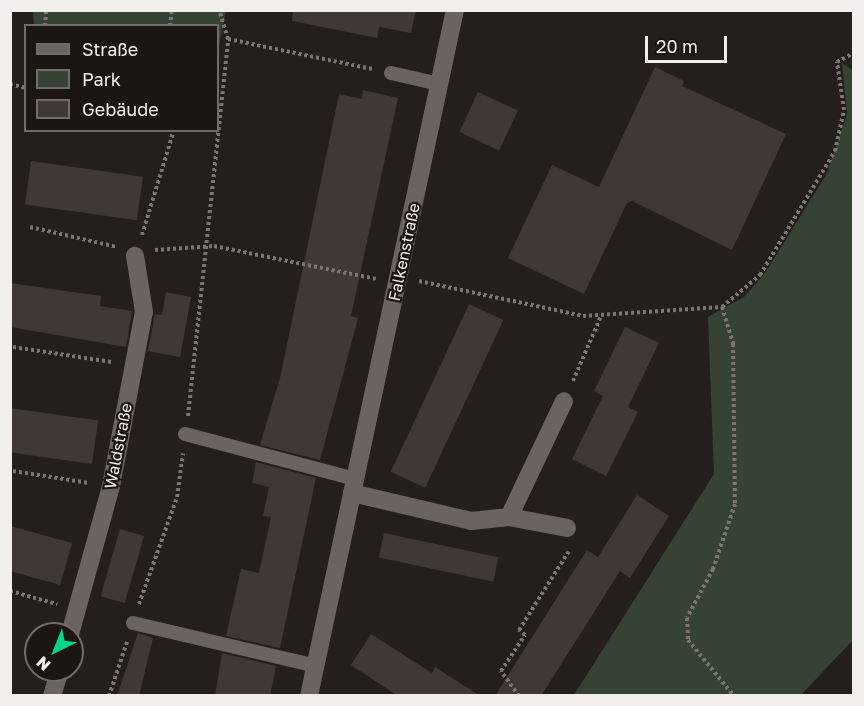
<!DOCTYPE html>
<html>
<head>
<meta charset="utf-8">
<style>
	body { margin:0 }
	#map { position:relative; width:864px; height:706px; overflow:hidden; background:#251f1c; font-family:"Golos Text",sans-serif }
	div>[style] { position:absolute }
	.green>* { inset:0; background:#354234 }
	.building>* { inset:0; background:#3f3834; transform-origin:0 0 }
	.path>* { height:4px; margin-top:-2px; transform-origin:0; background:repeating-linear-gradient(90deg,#7c7673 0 3px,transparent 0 6px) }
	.lane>* { height:14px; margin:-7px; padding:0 7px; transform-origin:7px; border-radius:7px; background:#6a635f }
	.street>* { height:18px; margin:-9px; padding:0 9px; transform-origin:9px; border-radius:9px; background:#6a635f }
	span { translate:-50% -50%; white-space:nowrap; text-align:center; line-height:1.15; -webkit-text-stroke:4.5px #1c1613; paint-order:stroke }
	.street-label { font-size:16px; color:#f2eeeb }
	.frame { position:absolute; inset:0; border:12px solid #f2eeeb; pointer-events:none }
	.legend { position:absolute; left:24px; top:24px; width:195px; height:108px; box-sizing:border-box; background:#1c1613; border:2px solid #726c69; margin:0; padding:8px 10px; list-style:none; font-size:18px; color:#f2eeeb }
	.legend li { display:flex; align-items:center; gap:12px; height:30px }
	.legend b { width:30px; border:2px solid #726c69 }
	.north { position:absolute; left:24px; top:622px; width:60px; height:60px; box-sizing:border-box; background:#1c1613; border:2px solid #726c69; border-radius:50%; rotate:223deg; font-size:16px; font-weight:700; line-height:24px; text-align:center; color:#f2eeeb }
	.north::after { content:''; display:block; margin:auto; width:21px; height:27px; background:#00d98c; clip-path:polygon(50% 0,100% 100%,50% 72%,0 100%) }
	.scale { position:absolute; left:645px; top:36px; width:82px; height:27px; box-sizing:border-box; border:3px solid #f2eeeb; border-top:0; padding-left:8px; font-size:18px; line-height:21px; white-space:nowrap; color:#f2eeeb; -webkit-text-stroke:4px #1c1613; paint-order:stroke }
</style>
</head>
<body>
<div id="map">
	<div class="green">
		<div style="clip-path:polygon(33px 11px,33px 10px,226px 11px,218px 51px,218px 26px,34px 25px)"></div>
		<div style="clip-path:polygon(842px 63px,854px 71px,853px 640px,801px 695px,574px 695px,714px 474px,708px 317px,744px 297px,765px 273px,826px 175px,847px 114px)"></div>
	</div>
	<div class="building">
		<div style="clip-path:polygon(293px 10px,416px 10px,411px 33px,379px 27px,377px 38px,292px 21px)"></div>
		<div style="clip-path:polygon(655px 67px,684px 81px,682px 86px,786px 134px,732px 250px,632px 201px,627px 203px,584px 294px,508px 258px,552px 165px,599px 187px)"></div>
		<div style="clip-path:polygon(363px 90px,398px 98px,351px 316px,358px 318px,320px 460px,260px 445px,280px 378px,339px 94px,362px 99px)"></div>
		<div style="left:478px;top:92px;width:44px;height:44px;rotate:25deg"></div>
		<div style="left:31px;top:161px;width:113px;height:44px;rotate:8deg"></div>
		<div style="clip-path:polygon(10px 283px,101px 296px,100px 306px,132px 311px,126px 347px,10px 327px)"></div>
		<div style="clip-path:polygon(166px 292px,191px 297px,180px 357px,148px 351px,155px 314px,162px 315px)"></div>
		<div style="left:469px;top:304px;width:38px;height:185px;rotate:25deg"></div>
		<div style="clip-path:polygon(625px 327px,659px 343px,628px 407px,638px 412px,606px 476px,572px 459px,603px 396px,594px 391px)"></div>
		<div style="left:10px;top:408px;width:89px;height:44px;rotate:8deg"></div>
		<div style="clip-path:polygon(256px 462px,316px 478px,280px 648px,226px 636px,241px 569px,259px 573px,271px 517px,263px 516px,269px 487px,252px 483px)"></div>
		<div style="clip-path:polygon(637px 495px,669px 516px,630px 578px,620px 571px,541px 696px,495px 696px,587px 550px,598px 557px)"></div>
		<div style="clip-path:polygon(10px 526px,72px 543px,60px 585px,10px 571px)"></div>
		<div style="left:120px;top:529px;width:25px;height:70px;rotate:16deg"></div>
		<div style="left:384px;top:533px;width:117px;height:25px;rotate:12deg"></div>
		<div style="clip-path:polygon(138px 633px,153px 638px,139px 696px,117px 696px)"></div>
		<div style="clip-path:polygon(371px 634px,432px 673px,435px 667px,480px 696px,398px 696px,351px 665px)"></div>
		<div style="clip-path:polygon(222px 653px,276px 666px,270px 696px,215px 696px)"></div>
	</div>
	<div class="path">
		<div style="left:45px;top:26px;width:16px;rotate:-86deg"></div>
		<div style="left:170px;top:26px;width:16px;rotate:-83deg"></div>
		<div style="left:228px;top:39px;width:147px;rotate:11.8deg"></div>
		<div style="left:10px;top:84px;width:16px;rotate:14deg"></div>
		<div style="left:30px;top:227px;width:89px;rotate:12.9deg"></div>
		<div style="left:142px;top:235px;width:110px;rotate:-73.1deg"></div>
		<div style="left:155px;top:250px;width:59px;rotate:-3.9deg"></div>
		<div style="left:214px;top:246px;width:165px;rotate:11.5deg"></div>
		<div style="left:419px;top:281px;width:168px;rotate:12deg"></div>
		<div style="left:583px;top:316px;width:139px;rotate:-3.7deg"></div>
		<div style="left:722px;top:307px;width:50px;rotate:-40.1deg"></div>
		<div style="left:760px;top:275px;width:145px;rotate:-58.8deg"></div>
		<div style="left:835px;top:151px;width:42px;rotate:-77.6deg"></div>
		<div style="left:844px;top:110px;width:49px;rotate:-98.3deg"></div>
		<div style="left:837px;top:62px;width:19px;rotate:-28deg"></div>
		<div style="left:722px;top:307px;width:39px;rotate:73deg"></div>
		<div style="left:733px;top:344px;width:160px;rotate:89.3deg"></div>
		<div style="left:735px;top:504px;width:69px;rotate:108.7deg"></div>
		<div style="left:713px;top:569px;width:55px;rotate:118deg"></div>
		<div style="left:687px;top:618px;width:22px;rotate:87deg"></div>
		<div style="left:688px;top:640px;width:72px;rotate:50.6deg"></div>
		<div style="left:13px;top:347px;width:100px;rotate:8.6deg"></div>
		<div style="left:573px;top:381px;width:71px;rotate:-66.7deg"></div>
		<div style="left:188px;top:416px;width:379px;rotate:-83.9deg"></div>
		<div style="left:228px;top:39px;width:30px;rotate:-107deg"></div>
		<div style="left:13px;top:471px;width:77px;rotate:9deg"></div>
		<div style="left:10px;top:591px;width:49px;rotate:15.5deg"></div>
		<div style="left:139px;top:604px;width:114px;rotate:-70.4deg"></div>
		<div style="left:177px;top:497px;width:44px;rotate:-82.2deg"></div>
		<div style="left:109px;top:696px;width:57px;rotate:-71.6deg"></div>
		<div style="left:519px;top:696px;width:31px;rotate:-126deg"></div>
		<div style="left:501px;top:671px;width:43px;rotate:-56.3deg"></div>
		<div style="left:525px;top:635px;width:8px;rotate:-140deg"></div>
		<div style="left:519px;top:630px;width:93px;rotate:-57.7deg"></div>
	</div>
	<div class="lane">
		<div style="left:391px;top:73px;width:49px;rotate:12.9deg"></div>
		<div style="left:185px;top:434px;width:176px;rotate:14.8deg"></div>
		<div style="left:133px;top:623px;width:188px;rotate:13.2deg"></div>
	</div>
	<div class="street">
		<div style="left:352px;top:493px;width:122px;rotate:13.2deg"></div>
		<div style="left:471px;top:521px;width:38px;rotate:-6deg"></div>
		<div style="left:509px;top:517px;width:59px;rotate:10.7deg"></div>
		<div style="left:509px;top:517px;width:128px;rotate:-64.6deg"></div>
		<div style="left:70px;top:634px;width:154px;rotate:-74.5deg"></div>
		<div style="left:111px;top:486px;width:177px;rotate:-79.3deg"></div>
		<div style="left:144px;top:312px;width:57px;rotate:-99.1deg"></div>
		<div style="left:52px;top:696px;width:27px;rotate:-73deg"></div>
		<div style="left:309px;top:696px;width:701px;rotate:-77.99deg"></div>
	</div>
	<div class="street-label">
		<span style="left:404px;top:252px;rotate:-78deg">Falkenstraße</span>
		<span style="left:118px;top:446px;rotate:-79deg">Waldstraße</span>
	</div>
	<div class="frame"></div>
	<ul class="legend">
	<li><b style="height:8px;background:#6a635f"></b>Straße</li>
	<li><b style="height:16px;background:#354234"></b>Park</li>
	<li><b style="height:16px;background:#3f3834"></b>Gebäude</li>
	</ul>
	<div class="north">N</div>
	<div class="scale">20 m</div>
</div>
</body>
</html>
